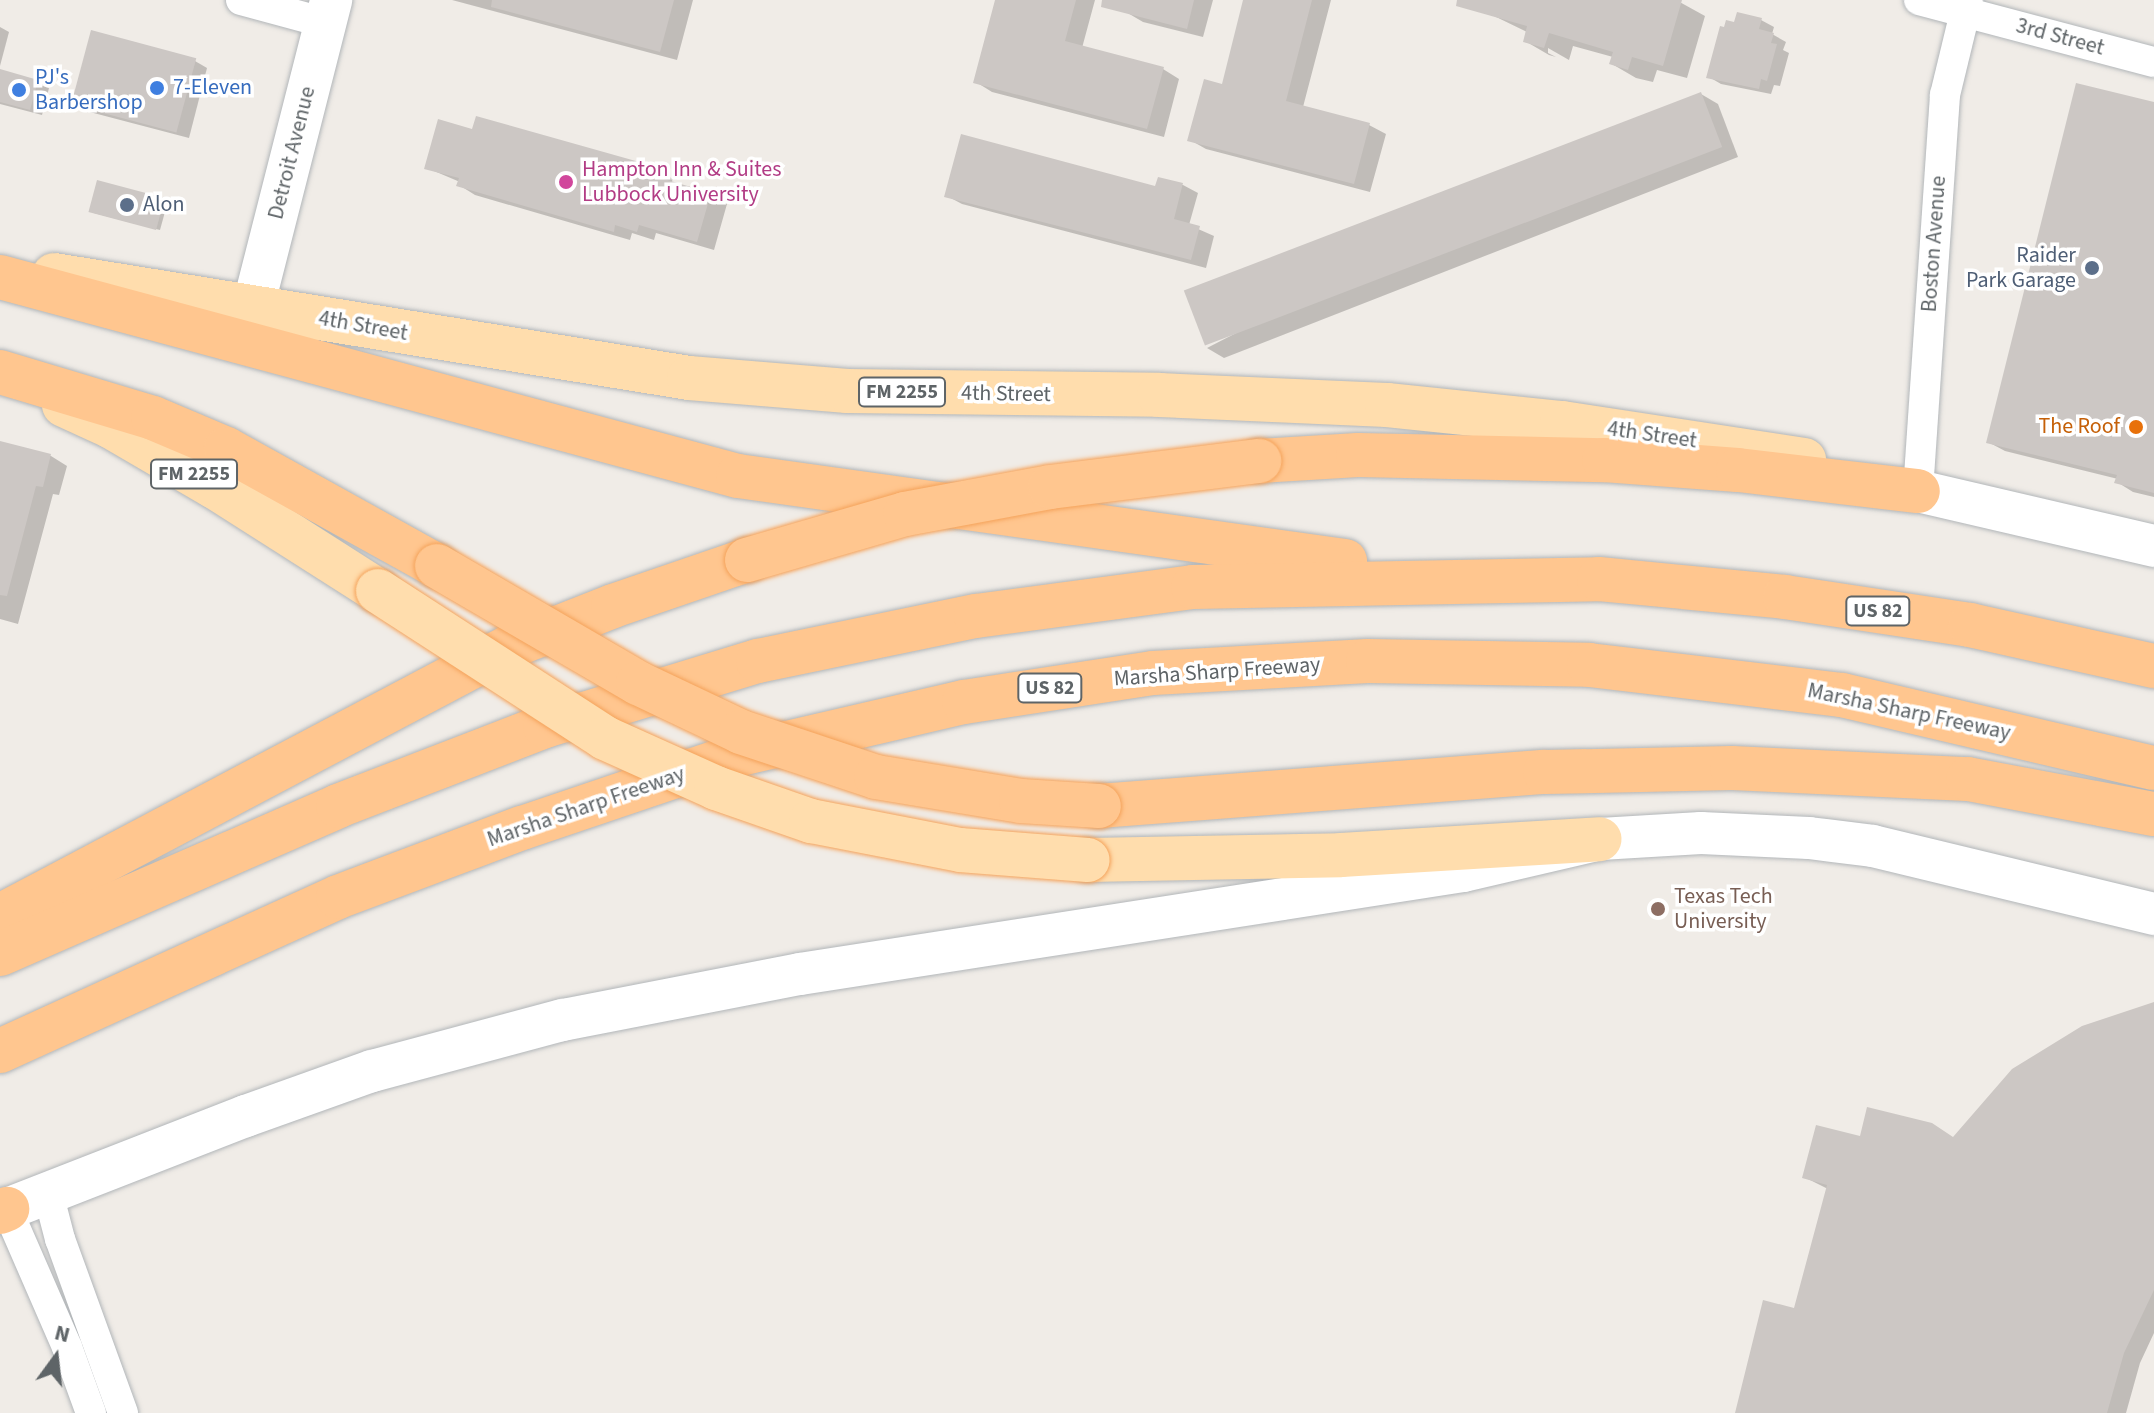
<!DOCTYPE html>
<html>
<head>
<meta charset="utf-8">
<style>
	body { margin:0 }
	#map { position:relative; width:2154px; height:1413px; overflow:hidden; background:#f0ece7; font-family:"Source Sans 3",sans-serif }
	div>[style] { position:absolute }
	.shadow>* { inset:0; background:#0003 }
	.building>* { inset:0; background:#ccc7c4; transform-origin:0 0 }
	.roads { filter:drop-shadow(0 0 2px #b2b6b9) drop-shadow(0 0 2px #b2b6b9) }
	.street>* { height:30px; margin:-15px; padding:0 15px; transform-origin:15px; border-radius:15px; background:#fff }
	.secondary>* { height:42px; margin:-21px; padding:0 21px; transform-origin:21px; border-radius:21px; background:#fff }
	.primary>* { height:44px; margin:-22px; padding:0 22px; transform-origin:22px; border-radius:22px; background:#ffddad }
	.highway>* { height:44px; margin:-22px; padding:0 22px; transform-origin:22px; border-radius:22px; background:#ffc68f }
	.bridges { filter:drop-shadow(0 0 2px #f5a35b) drop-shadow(0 0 2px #f5a35b) }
	.primary-bridge>* { height:44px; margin:-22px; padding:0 22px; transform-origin:22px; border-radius:22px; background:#ffddad }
	.highway-bridge>* { height:44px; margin:-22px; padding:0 22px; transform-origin:22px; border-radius:22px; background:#ffc68f }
	.dots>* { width:22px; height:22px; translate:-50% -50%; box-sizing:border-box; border:4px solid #fff; border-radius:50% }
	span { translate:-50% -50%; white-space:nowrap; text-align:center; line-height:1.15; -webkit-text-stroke:7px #fff; paint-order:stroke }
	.shield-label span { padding:2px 6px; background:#fff; border:2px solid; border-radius:6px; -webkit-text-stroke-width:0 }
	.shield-label { font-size:20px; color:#5e6467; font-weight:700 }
	.street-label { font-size:22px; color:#5e6467 }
	.shop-label { font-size:22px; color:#366cbe }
	.left { translate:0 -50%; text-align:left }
	.hotel-label { font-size:22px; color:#b23c85 }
	.service-label { font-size:22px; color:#4e5e75 }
	.right { translate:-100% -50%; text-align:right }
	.food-label { font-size:22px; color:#c56008 }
	.education-label { font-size:22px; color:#785e54 }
	.north { position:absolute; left:16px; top:1317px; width:80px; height:80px; -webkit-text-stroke:6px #fff; paint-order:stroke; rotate:15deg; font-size:22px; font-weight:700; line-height:32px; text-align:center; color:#5e6467 }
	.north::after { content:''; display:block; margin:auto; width:28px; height:36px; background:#5e6467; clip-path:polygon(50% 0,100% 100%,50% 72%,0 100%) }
</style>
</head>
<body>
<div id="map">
	<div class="shadow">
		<div style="clip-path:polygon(452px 0,693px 0,677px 60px)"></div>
		<div style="clip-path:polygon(1012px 0,1095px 0,1082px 48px,1163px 69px,1179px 79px,1164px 137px,992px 92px,976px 82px)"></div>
		<div style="clip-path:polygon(1129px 0,1213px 0,1203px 37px,1143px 22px,1126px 12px)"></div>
		<div style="clip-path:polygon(1245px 0,1331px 0,1303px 107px,1369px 125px,1386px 134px,1370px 192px,1206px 149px,1190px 140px,1223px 86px)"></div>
		<div style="clip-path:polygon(1496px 0,1676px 0,1705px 16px,1687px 78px,1657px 70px,1653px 82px,1636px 78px,1612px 64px,1613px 57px,1573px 46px,1569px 60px,1548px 48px,1548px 53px,1556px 57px,1549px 55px,1525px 41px,1527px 32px,1492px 15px)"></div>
		<div style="clip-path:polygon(1761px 20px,1774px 27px,1772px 34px,1786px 42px,1783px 50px,1789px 53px,1780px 86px,1774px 85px,1771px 94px,1721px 84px,1709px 77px,1736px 24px)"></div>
		<div style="clip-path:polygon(0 27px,9px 32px,0 66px)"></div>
		<div style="clip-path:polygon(195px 61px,207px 68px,189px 138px,86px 111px,74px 103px)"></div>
		<div style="clip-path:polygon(0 72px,49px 88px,42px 115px,0 104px)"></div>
		<div style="clip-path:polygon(1701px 94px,1718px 104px,1738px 157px,1224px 358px,1207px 348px)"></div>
		<div style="clip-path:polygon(2154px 104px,2154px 497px,2133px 492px,2117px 482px,2118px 479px,2005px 451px,1988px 442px)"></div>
		<div style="clip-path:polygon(474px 132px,656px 169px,673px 179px,671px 183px,711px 195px,727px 204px,714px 250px,656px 233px,654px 240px,632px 233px,630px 240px,475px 195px,459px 185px,460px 182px,427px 168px)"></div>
		<div style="clip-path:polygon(1183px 185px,1198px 193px,1189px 225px,1214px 236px,1206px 268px,962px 204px,947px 196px)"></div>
		<div style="clip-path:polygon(164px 200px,168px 201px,160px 230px,94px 213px)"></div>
		<div style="clip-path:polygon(0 443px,51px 456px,67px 466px,59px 495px,53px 494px,18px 624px,0 619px)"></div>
		<div style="clip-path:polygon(2154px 1005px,2154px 1333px,2140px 1363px,2126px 1413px,1740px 1413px,1795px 1310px,1828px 1189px,1804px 1177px,1861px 1138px,1954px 1139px,2013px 1070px,2082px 1027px)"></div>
	</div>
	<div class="building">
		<div style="clip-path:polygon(492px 0,674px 0,660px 52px,491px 7px)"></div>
		<div style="clip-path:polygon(995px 0,1076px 0,1065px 41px,1164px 67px,1147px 129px,973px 83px)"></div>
		<div style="clip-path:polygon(1102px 0,1194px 0,1187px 29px,1101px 7px)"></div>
		<div style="clip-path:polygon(1243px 0,1312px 0,1286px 101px,1370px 123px,1354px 184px,1187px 141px,1204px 79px,1222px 84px)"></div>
		<div style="clip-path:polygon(1457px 0,1682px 0,1663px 66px,1632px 57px,1628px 70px,1609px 64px,1613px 52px,1549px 33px,1544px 48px,1523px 42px,1527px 26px,1456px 6px)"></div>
		<div style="clip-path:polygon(1737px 12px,1762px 18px,1759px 29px,1774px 33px,1771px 43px,1777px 44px,1767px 81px,1761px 79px,1759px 89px,1706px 78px,1720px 26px,1724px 27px,1726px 20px,1734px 22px)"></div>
		<div style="left:91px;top:30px;width:109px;height:77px;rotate:15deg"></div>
		<div style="clip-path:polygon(0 69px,38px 80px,30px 110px,0 102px)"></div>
		<div style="clip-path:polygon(2076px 83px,2154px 102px,2154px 493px,2114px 483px,2117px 475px,1986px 443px)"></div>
		<div style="left:1701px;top:92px;width:59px;height:554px;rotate:69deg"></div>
		<div style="clip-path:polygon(476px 116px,657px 167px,654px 176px,711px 193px,697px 242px,639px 225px,637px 232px,615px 225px,614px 232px,456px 186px,459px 178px,424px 169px,438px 119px,472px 129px)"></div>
		<div style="clip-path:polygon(961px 134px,1155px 186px,1158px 177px,1183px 183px,1174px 219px,1200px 226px,1191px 260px,944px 197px)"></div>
		<div style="left:97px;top:180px;width:70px;height:33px;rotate:15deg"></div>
		<div style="clip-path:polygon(0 441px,51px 454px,43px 487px,36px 486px,7px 596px,0 595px)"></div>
		<div style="clip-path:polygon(2154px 1002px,2154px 1290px,2124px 1353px,2107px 1413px,1735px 1413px,1763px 1300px,1794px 1308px,1827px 1185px,1802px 1178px,1816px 1125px,1860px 1136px,1867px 1107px,1932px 1123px,1953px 1137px,2012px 1069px,2082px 1026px)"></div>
	</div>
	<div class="roads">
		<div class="street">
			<div style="left:241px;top:0;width:88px;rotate:15.1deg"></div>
			<div style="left:1919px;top:0;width:243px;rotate:14.8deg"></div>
			<div style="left:1918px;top:491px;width:397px;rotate:-86.1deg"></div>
			<div style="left:1945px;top:95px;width:98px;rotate:-76.4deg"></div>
			<div style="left:48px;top:1193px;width:48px;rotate:75.4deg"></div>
			<div style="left:60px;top:1239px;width:185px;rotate:70.1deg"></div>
			<div style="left:7px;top:1209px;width:150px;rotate:66.5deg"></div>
			<div style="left:67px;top:1347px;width:70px;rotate:70deg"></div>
		</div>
		<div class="secondary">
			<div style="left:253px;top:307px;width:317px;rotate:-75.7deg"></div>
			<div style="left:1918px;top:491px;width:242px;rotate:13.1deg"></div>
			<div style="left:7px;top:1209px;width:256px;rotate:-21.3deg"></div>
			<div style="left:246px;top:1116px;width:134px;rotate:-19.7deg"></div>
			<div style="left:372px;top:1071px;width:198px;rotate:-15deg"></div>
			<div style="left:563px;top:1020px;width:241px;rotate:-11deg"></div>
			<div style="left:800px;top:974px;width:671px;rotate:-8.83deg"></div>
			<div style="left:1463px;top:871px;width:141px;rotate:-13.1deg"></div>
			<div style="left:1600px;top:839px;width:101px;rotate:-3.4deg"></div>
			<div style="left:1701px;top:833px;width:108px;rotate:2.7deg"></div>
			<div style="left:1809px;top:838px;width:64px;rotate:7.1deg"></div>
			<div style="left:1873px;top:846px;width:289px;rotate:13.6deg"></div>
		</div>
		<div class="primary">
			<div style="left:54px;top:275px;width:643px;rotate:9.21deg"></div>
			<div style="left:689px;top:378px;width:159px;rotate:4.7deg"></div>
			<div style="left:847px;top:391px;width:312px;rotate:0.7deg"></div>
			<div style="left:1159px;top:395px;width:228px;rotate:2.5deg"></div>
			<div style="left:1387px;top:405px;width:176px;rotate:5.9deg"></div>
			<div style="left:1562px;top:423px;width:245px;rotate:8.7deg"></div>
			<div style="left:64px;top:405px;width:51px;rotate:24.5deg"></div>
			<div style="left:110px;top:426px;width:121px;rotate:30.2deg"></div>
			<div style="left:215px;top:487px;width:193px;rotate:32.5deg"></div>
			<div style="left:1088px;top:860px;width:253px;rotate:-1.1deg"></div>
			<div style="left:1341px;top:855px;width:259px;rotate:-3.5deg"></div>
		</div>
		<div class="highway">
			<div style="left:0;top:277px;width:764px;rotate:15.09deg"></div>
			<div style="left:738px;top:476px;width:613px;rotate:7.97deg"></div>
			<div style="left:0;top:372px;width:160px;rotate:16.7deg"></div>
			<div style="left:153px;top:418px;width:79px;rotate:23deg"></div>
			<div style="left:226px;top:449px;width:241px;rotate:29deg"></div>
			<div style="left:1259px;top:461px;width:99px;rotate:-3.5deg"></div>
			<div style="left:1358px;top:455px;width:246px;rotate:1.2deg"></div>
			<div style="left:1604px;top:460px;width:134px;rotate:4.3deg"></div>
			<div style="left:1738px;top:470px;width:181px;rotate:6.7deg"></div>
			<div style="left:1099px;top:806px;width:447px;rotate:-4.4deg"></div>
			<div style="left:1545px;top:772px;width:187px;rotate:-1.2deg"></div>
			<div style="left:1732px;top:768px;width:236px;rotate:2.7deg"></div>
			<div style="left:1968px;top:779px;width:189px;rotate:10.7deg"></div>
			<div style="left:0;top:916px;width:576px;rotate:-27.86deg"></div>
			<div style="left:509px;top:647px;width:112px;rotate:-21.5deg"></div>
			<div style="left:613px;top:606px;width:142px;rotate:-18.9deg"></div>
			<div style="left:0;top:954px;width:369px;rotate:-23.6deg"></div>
			<div style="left:338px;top:806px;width:222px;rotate:-21.1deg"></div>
			<div style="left:545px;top:726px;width:223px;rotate:-17deg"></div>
			<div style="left:758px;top:661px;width:223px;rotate:-11.7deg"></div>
			<div style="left:976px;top:616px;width:219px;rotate:-7.6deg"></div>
			<div style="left:1193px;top:587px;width:406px;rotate:-1.1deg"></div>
			<div style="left:1599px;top:579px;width:187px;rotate:5.5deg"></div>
			<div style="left:1785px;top:597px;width:187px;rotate:8.6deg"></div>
			<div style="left:1970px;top:625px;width:189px;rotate:12.6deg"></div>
			<div style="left:0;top:1051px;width:371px;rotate:-24.5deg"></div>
			<div style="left:338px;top:897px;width:197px;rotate:-20.6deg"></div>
			<div style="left:522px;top:828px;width:230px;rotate:-18.7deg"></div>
			<div style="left:740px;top:754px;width:230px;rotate:-13.1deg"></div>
			<div style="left:964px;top:702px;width:191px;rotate:-8.7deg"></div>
			<div style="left:1153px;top:673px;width:215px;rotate:-3.2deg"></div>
			<div style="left:1368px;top:661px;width:221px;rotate:1deg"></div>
			<div style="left:1589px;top:665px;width:255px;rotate:6.8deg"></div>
			<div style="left:1842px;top:695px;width:320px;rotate:13.2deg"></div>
			<div style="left:0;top:1212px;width:8px;rotate:-23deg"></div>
		</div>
	</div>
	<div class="bridges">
		<div class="primary-bridge">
			<div style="left:378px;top:591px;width:270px;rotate:32.9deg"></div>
			<div style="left:605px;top:738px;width:122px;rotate:24.2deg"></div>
			<div style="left:716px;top:788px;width:101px;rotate:19.2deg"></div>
			<div style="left:811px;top:821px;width:152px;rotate:11deg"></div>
			<div style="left:960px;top:850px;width:128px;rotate:4.5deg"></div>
		</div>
		<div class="highway-bridge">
			<div style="left:747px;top:560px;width:165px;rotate:-16.2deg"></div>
			<div style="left:905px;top:514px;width:147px;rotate:-10.5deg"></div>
			<div style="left:1050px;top:487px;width:211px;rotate:-7.1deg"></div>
			<div style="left:437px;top:566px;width:233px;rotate:30.2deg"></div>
			<div style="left:638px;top:683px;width:114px;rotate:25.4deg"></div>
			<div style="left:741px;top:732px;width:142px;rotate:18.4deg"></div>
			<div style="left:876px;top:777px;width:147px;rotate:9.4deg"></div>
			<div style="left:1021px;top:801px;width:78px;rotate:3.7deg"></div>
		</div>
	</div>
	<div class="dots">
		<div style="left:157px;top:88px;background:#3f7fe0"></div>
		<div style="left:19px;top:90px;background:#3f7fe0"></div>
		<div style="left:566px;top:182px;background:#d1479c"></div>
		<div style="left:127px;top:205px;background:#5c6f8a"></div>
		<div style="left:2092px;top:268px;background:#5c6f8a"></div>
		<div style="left:2136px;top:427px;background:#e8710a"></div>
		<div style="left:1658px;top:909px;background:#8d6e63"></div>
	</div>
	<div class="shield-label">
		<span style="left:902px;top:392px">FM 2255</span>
		<span style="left:194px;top:474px">FM 2255</span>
		<span style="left:1878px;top:611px">US 82</span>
		<span style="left:1050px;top:688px">US 82</span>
	</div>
	<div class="street-label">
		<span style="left:2060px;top:37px;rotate:15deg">3rd Street</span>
		<span style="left:292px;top:153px;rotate:-76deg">Detroit Avenue</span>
		<span style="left:1934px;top:244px;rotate:-86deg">Boston Avenue</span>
		<span style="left:363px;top:326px;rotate:10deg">4th Street</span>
		<span style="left:1006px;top:394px;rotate:1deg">4th Street</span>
		<span style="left:1652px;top:435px;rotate:8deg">4th Street</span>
		<span style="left:1217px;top:672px;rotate:-4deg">Marsha Sharp Freeway</span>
		<span style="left:1909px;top:712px;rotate:12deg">Marsha Sharp Freeway</span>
		<span style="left:586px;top:807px;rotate:-19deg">Marsha Sharp Freeway</span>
	</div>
	<div class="shop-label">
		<span class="left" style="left:35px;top:90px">PJ's<br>Barbershop</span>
		<span class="left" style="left:173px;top:88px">7-Eleven</span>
	</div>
	<div class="hotel-label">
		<span class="left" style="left:582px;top:182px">Hampton Inn &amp; Suites<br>Lubbock University</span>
	</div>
	<div class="service-label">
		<span class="left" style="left:143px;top:205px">Alon</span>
		<span class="right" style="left:2076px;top:268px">Raider<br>Park Garage</span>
	</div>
	<div class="food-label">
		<span class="right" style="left:2120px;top:427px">The Roof</span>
	</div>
	<div class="education-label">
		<span class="left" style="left:1674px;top:909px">Texas Tech<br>University</span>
	</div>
	<div class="north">N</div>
</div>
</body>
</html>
